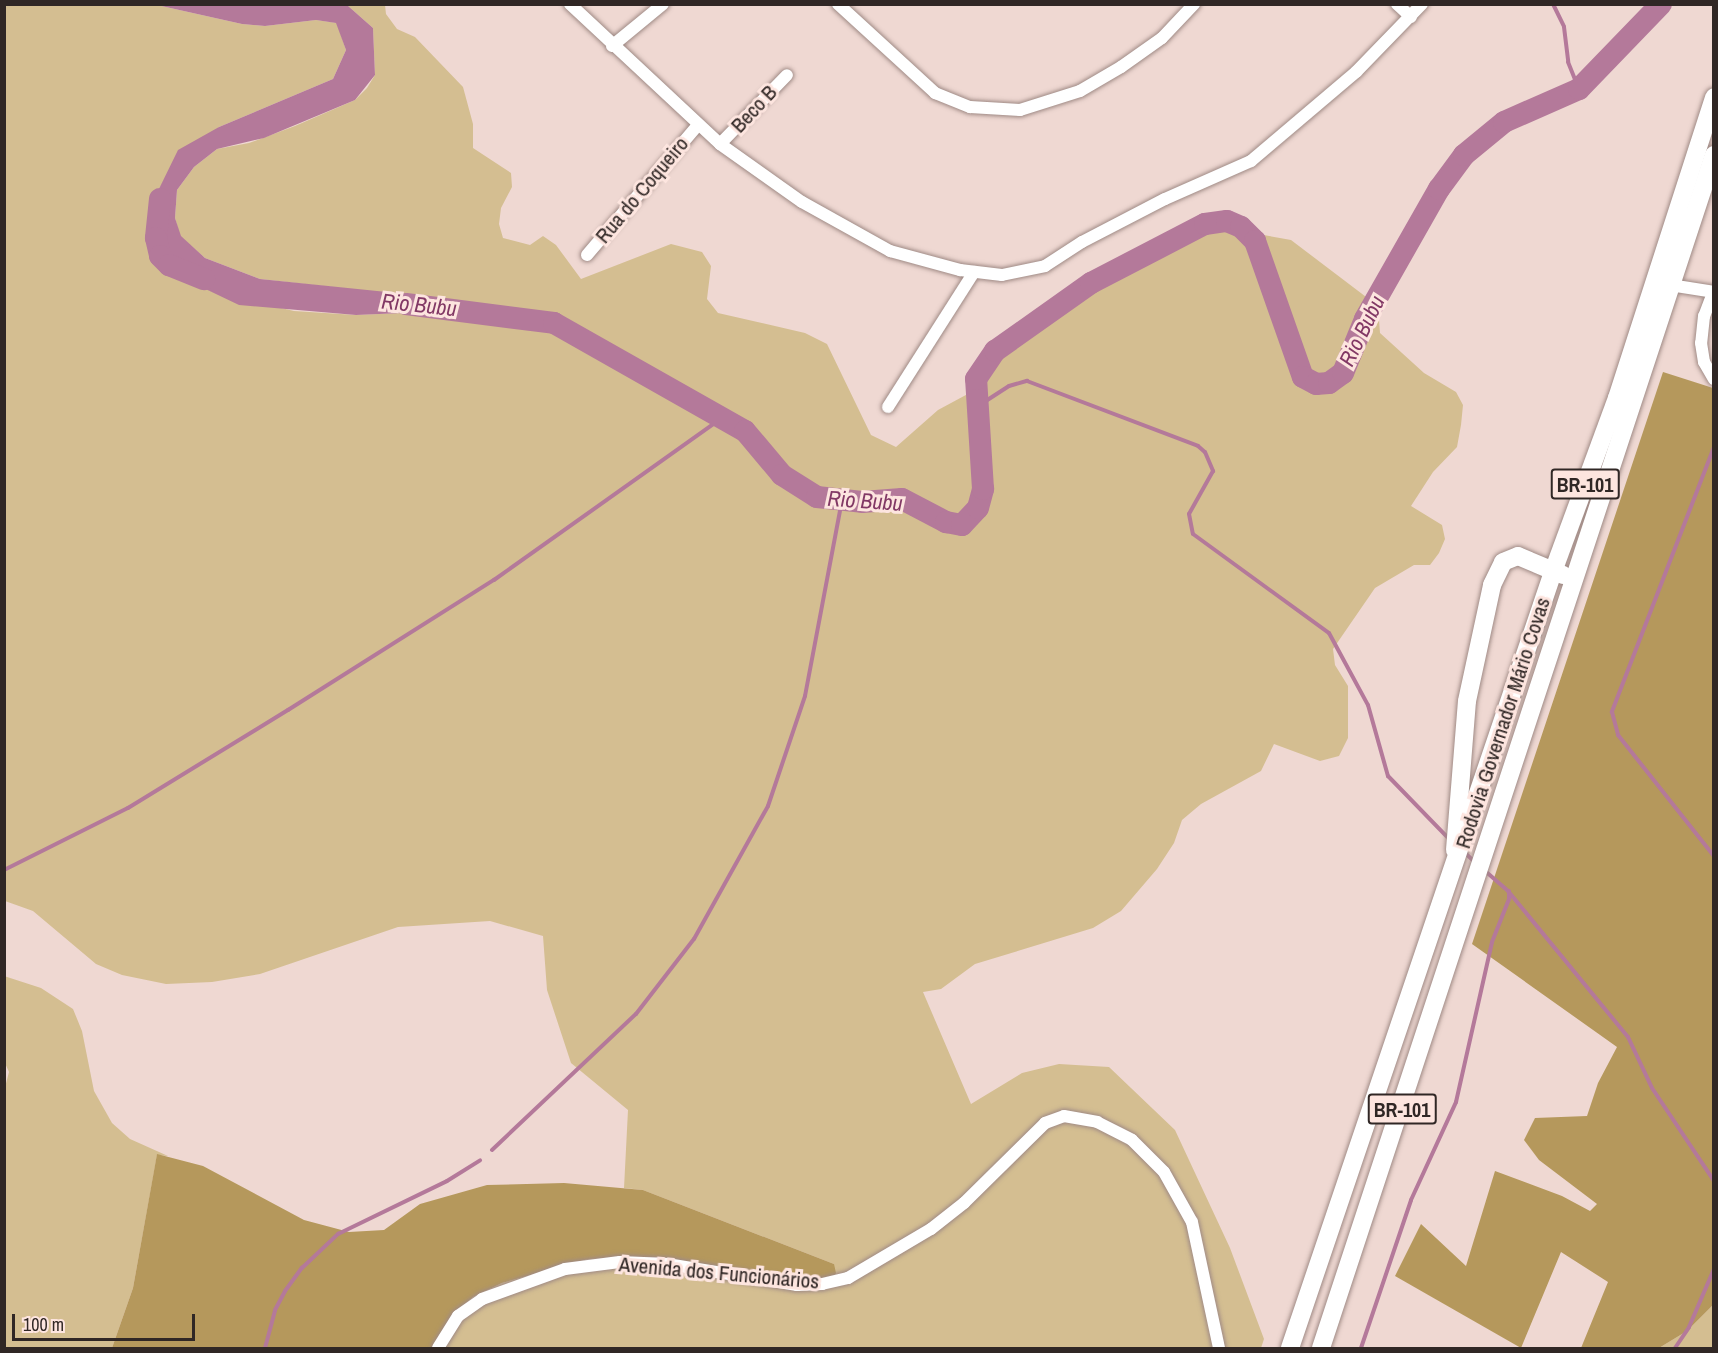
<!DOCTYPE html>
<html>
<head>
<meta charset="utf-8">
<style>
	body { margin:0 }
	#map { position:relative; width:1718px; height:1353px; overflow:hidden; background:#efd8d2; font-family:"Archivo Narrow",sans-serif }
	div>[style] { position:absolute }
	.green>* { inset:0; background:#d4be91 }
	.forest>* { inset:0; background:#b5985c }
	.water>* { inset:0; background:#b4799a }
	.stream>* { height:4px; margin:-2px; padding:0 2px; transform-origin:2px; border-radius:2px; background:#b4799a }
	.river>* { height:22px; margin:-11px; padding:0 11px; transform-origin:11px; border-radius:11px; background:#b4799a }
	.roads { filter:drop-shadow(0 0 2px #9f8a85) drop-shadow(0 0 2px #9f8a85) }
	.minor>* { height:12px; margin:-6px; padding:0 6px; transform-origin:6px; border-radius:6px; background:#fff }
	.highway>* { height:18px; margin:-9px; padding:0 9px; transform-origin:9px; border-radius:9px; background:#fff }
	span { translate:-50% -50%; white-space:nowrap; text-align:center; line-height:1.15; -webkit-text-stroke:6px #fde5df; paint-order:stroke }
	.shield-label span { padding:2px 4px; background:#fde5df; border:2px solid; border-radius:4px; -webkit-text-stroke-width:0 }
	.shield-label { font-size:20px; color:#302725; font-weight:700 }
	.street-label { font-size:21px; color:#302725 }
	.water-label { font-size:22px; color:#823865; font-style:italic }
	.frame { position:absolute; inset:0; border:6px solid #302725; pointer-events:none }
	.scale { position:absolute; left:12px; top:1314px; width:183px; height:27px; box-sizing:border-box; border:3px solid #302725; border-top:0; padding-left:8px; font-size:18px; line-height:21px; white-space:nowrap; color:#302725; -webkit-text-stroke:4px #fde5df; paint-order:stroke }
</style>
</head>
<body>
<div id="map">
	<div class="green">
		<div style="clip-path:polygon(5px 5px,157px 5px,242px 24px,265px 26px,316px 20px,337px 23px,346px 50px,333px 79px,219px 127px,165px 178px,155px 197px,195px 284px,213px 292px,294px 311px,356px 315px,426px 312px,431px 298px,260px 279px,205px 258px,180px 236px,175px 218px,177px 190px,194px 167px,217px 149px,249px 143px,295px 126px,355px 100px,367px 88px,375px 75px,373px 28px,347px 5px,385px 5px,386px 14px,397px 29px,415px 37px,463px 87px,473px 124px,473px 148px,511px 173px,512px 187px,501px 208px,499px 224px,503px 238px,530px 245px,543px 236px,556px 245px,581px 279px,671px 244px,702px 252px,711px 266px,707px 299px,718px 313px,805px 333px,827px 344px,871px 435px,896px 447px,938px 410px,977px 389px,999px 340px,1017px 332px,1116px 261px,1185px 231px,1208px 225px,1291px 240px,1378px 306px,1380px 333px,1424px 373px,1456px 392px,1463px 405px,1461px 425px,1457px 447px,1433px 472px,1411px 506px,1442px 525px,1445px 539px,1439px 553px,1430px 565px,1414px 565px,1375px 588px,1333px 649px,1335px 665px,1348px 686px,1348px 738px,1339px 756px,1320px 761px,1274px 744px,1261px 771px,1201px 804px,1182px 820px,1174px 843px,1157px 869px,1121px 911px,1093px 928px,975px 964px,941px 989px,923px 992px,971px 1104px,1022px 1073px,1059px 1064px,1109px 1067px,1175px 1130px,1230px 1248px,1264px 1339px,1261px 1348px,436px 1348px,453px 1314px,473px 1297px,502px 1283px,588px 1259px,834px 1264px,643px 1190px,624px 1188px,628px 1110px,571px 1063px,547px 990px,543px 936px,490px 921px,398px 927px,260px 974px,212px 982px,166px 984px,122px 975px,96px 964px,33px 911px,5px 901px)"></div>
		<div style="clip-path:polygon(4px 976px,41px 988px,73px 1009px,82px 1031px,94px 1091px,112px 1123px,130px 1139px,168px 1156px,157px 1155px,133px 1288px,112px 1348px,5px 1348px,4px 1091px,9px 1072px,4px 1061px)"></div>
		<div style="clip-path:polygon(1713px 1305px,1713px 1348px,1659px 1348px,1687px 1331px)"></div>
	</div>
	<div class="forest">
		<div style="clip-path:polygon(1663px 372px,1713px 388px,1713px 1305px,1687px 1331px,1659px 1348px,1581px 1348px,1608px 1282px,1561px 1252px,1521px 1348px,1395px 1276px,1421px 1224px,1466px 1266px,1495px 1171px,1562px 1196px,1590px 1211px,1597px 1204px,1539px 1160px,1524px 1140px,1535px 1118px,1587px 1116px,1598px 1083px,1617px 1047px,1472px 944px)"></div>
		<div style="clip-path:polygon(157px 1154px,203px 1166px,304px 1220px,349px 1232px,384px 1230px,420px 1204px,487px 1185px,564px 1183px,643px 1190px,834px 1264px,836px 1273px,834px 1279px,813px 1283px,658px 1257px,588px 1259px,502px 1283px,473px 1297px,453px 1314px,436px 1348px,112px 1348px,133px 1288px)"></div>
	</div>
	<div class="water">
		<div style="clip-path:polygon(157px 5px,347px 5px,373px 28px,375px 75px,355px 100px,264px 138px,217px 149px,194px 167px,177px 190px,175px 218px,181px 236px,205px 258px,260px 279px,416px 295px,432px 298px,435px 307px,426px 312px,356px 315px,239px 305px,195px 284px,178px 271px,166px 257px,155px 225px,155px 197px,178px 150px,219px 127px,333px 79px,346px 50px,336px 23px,316px 20px,265px 26px,242px 24px)"></div>
	</div>
	<div class="stream">
		<div style="left:1553px;top:4px;width:25px;rotate:64deg"></div>
		<div style="left:1564px;top:27px;width:35px;rotate:83deg"></div>
		<div style="left:1568px;top:62px;width:29px;rotate:68deg"></div>
		<div style="left:975px;top:408px;width:40px;rotate:-32.9deg"></div>
		<div style="left:1009px;top:386px;width:19px;rotate:-16deg"></div>
		<div style="left:1027px;top:381px;width:183px;rotate:20.8deg"></div>
		<div style="left:1198px;top:446px;width:9px;rotate:41deg"></div>
		<div style="left:1205px;top:452px;width:21px;rotate:67deg"></div>
		<div style="left:1213px;top:471px;width:49px;rotate:119.2deg"></div>
		<div style="left:1189px;top:514px;width:20px;rotate:79deg"></div>
		<div style="left:1193px;top:534px;width:168px;rotate:36.1deg"></div>
		<div style="left:1329px;top:633px;width:82px;rotate:61.6deg"></div>
		<div style="left:1368px;top:705px;width:74px;rotate:74.3deg"></div>
		<div style="left:1388px;top:776px;width:88px;rotate:45.9deg"></div>
		<div style="left:1714px;top:447px;width:284px;rotate:111.1deg"></div>
		<div style="left:1612px;top:712px;width:24px;rotate:75deg"></div>
		<div style="left:1618px;top:735px;width:154px;rotate:51.6deg"></div>
		<div style="left:1464px;top:852px;width:16px;rotate:43deg"></div>
		<div style="left:4px;top:870px;width:139px;rotate:-26.6deg"></div>
		<div style="left:128px;top:808px;width:188px;rotate:-31.5deg"></div>
		<div style="left:288px;top:710px;width:244px;rotate:-32.3deg"></div>
		<div style="left:494px;top:580px;width:281px;rotate:-35.4deg"></div>
		<div style="left:1484px;top:870px;width:32px;rotate:41deg"></div>
		<div style="left:1508px;top:891px;width:189px;rotate:50.6deg"></div>
		<div style="left:1628px;top:1037px;width:56px;rotate:64.8deg"></div>
		<div style="left:1652px;top:1088px;width:112px;rotate:56.3deg"></div>
		<div style="left:492px;top:1150px;width:198px;rotate:-43.4deg"></div>
		<div style="left:636px;top:1014px;width:95px;rotate:-52.3deg"></div>
		<div style="left:694px;top:939px;width:152px;rotate:-60.9deg"></div>
		<div style="left:768px;top:806px;width:116px;rotate:-71.4deg"></div>
		<div style="left:805px;top:696px;width:198px;rotate:-79.3deg"></div>
		<div style="left:265px;top:1348px;width:39px;rotate:-75deg"></div>
		<div style="left:275px;top:1310px;width:21px;rotate:-62deg"></div>
		<div style="left:285px;top:1291px;width:29px;rotate:-54deg"></div>
		<div style="left:302px;top:1268px;width:50px;rotate:-43.4deg"></div>
		<div style="left:338px;top:1234px;width:121px;rotate:-25.9deg"></div>
		<div style="left:447px;top:1181px;width:39px;rotate:-32deg"></div>
		<div style="left:1361px;top:1348px;width:156px;rotate:-71.3deg"></div>
		<div style="left:1411px;top:1200px;width:108px;rotate:-65.3deg"></div>
		<div style="left:1456px;top:1102px;width:164px;rotate:-77.3deg"></div>
		<div style="left:1492px;top:942px;width:46px;rotate:-68.4deg"></div>
		<div style="left:1509px;top:899px;width:8px;rotate:-90deg"></div>
		<div style="left:1675px;top:1348px;width:25px;rotate:-56deg"></div>
		<div style="left:1689px;top:1327px;width:63px;rotate:-66.7deg"></div>
	</div>
	<div class="river">
		<div style="left:160px;top:199px;width:39px;rotate:96deg"></div>
		<div style="left:156px;top:238px;width:18px;rotate:77deg"></div>
		<div style="left:160px;top:256px;width:13px;rotate:45deg"></div>
		<div style="left:169px;top:265px;width:38px;rotate:22deg"></div>
		<div style="left:406px;top:304px;width:149px;rotate:7.3deg"></div>
		<div style="left:554px;top:323px;width:219px;rotate:29.5deg"></div>
		<div style="left:745px;top:431px;width:57px;rotate:49.9deg"></div>
		<div style="left:782px;top:475px;width:41px;rotate:32.2deg"></div>
		<div style="left:817px;top:497px;width:45px;rotate:6.3deg"></div>
		<div style="left:862px;top:502px;width:40px;rotate:-4.3deg"></div>
		<div style="left:902px;top:499px;width:50px;rotate:27.6deg"></div>
		<div style="left:946px;top:522px;width:16px;rotate:11deg"></div>
		<div style="left:962px;top:525px;width:23px;rotate:-47deg"></div>
		<div style="left:978px;top:508px;width:20px;rotate:-75deg"></div>
		<div style="left:983px;top:489px;width:110px;rotate:-93.6deg"></div>
		<div style="left:976px;top:379px;width:34px;rotate:-56deg"></div>
		<div style="left:995px;top:351px;width:118px;rotate:-35.3deg"></div>
		<div style="left:1091px;top:283px;width:128px;rotate:-27.4deg"></div>
		<div style="left:1205px;top:224px;width:22px;rotate:-8deg"></div>
		<div style="left:1227px;top:221px;width:15px;rotate:23deg"></div>
		<div style="left:1241px;top:227px;width:20px;rotate:45deg"></div>
		<div style="left:1255px;top:241px;width:144px;rotate:70.6deg"></div>
		<div style="left:1303px;top:377px;width:15px;rotate:28deg"></div>
		<div style="left:1316px;top:384px;width:13px;rotate:-4deg"></div>
		<div style="left:1329px;top:383px;width:17px;rotate:-36deg"></div>
		<div style="left:1343px;top:373px;width:58px;rotate:-67.8deg"></div>
		<div style="left:1365px;top:319px;width:150px;rotate:-60.4deg"></div>
		<div style="left:1439px;top:189px;width:42px;rotate:-53.7deg"></div>
		<div style="left:1464px;top:155px;width:52px;rotate:-39.5deg"></div>
		<div style="left:1504px;top:122px;width:82px;rotate:-23.7deg"></div>
		<div style="left:1579px;top:89px;width:118px;rotate:-46deg"></div>
	</div>
	<div class="roads">
		<div class="minor">
			<div style="left:570px;top:4px;width:205px;rotate:43deg"></div>
			<div style="left:720px;top:144px;width:100px;rotate:35.3deg"></div>
			<div style="left:802px;top:202px;width:101px;rotate:29.1deg"></div>
			<div style="left:890px;top:251px;width:73px;rotate:15.2deg"></div>
			<div style="left:960px;top:270px;width:42px;rotate:6.8deg"></div>
			<div style="left:1002px;top:275px;width:44px;rotate:-11.8deg"></div>
			<div style="left:1045px;top:266px;width:44px;rotate:-33deg"></div>
			<div style="left:1082px;top:242px;width:93px;rotate:-27.4deg"></div>
			<div style="left:1165px;top:199px;width:94px;rotate:-23.8deg"></div>
			<div style="left:1251px;top:161px;width:138px;rotate:-40.3deg"></div>
			<div style="left:1356px;top:72px;width:95px;rotate:-45.9deg"></div>
			<div style="left:838px;top:4px;width:132px;rotate:42.5deg"></div>
			<div style="left:935px;top:93px;width:38px;rotate:22deg"></div>
			<div style="left:970px;top:107px;width:50px;rotate:3.4deg"></div>
			<div style="left:1020px;top:110px;width:63px;rotate:-17.6deg"></div>
			<div style="left:1080px;top:91px;width:48px;rotate:-30.3deg"></div>
			<div style="left:1121px;top:67px;width:50px;rotate:-35.3deg"></div>
			<div style="left:1162px;top:38px;width:47px;rotate:-46.7deg"></div>
			<div style="left:1397px;top:4px;width:19px;rotate:43deg"></div>
			<div style="left:612px;top:46px;width:66px;rotate:-39.5deg"></div>
			<div style="left:720px;top:144px;width:96px;rotate:-45.8deg"></div>
			<div style="left:587px;top:255px;width:171px;rotate:-49.5deg"></div>
			<div style="left:1670px;top:285px;width:45px;rotate:9deg"></div>
			<div style="left:1713px;top:293px;width:25px;rotate:111deg"></div>
			<div style="left:1704px;top:316px;width:27px;rotate:96deg"></div>
			<div style="left:1701px;top:343px;width:19px;rotate:81deg"></div>
			<div style="left:1704px;top:362px;width:20px;rotate:60deg"></div>
			<div style="left:888px;top:407px;width:160px;rotate:-57.5deg"></div>
			<div style="left:438px;top:1348px;width:38px;rotate:-58deg"></div>
			<div style="left:458px;top:1316px;width:29px;rotate:-35deg"></div>
			<div style="left:482px;top:1299px;width:88px;rotate:-19.9deg"></div>
			<div style="left:565px;top:1269px;width:55px;rotate:-7.3deg"></div>
			<div style="left:620px;top:1262px;width:47px;rotate:2.4deg"></div>
			<div style="left:667px;top:1264px;width:132px;rotate:9.2deg"></div>
			<div style="left:797px;top:1285px;width:25px;rotate:-2deg"></div>
			<div style="left:822px;top:1284px;width:27px;rotate:-13deg"></div>
			<div style="left:848px;top:1278px;width:96px;rotate:-30.6deg"></div>
			<div style="left:931px;top:1229px;width:42px;rotate:-38.2deg"></div>
			<div style="left:964px;top:1203px;width:114px;rotate:-44.6deg"></div>
			<div style="left:1045px;top:1123px;width:20px;rotate:-20deg"></div>
			<div style="left:1064px;top:1116px;width:34px;rotate:10deg"></div>
			<div style="left:1097px;top:1122px;width:39px;rotate:27deg"></div>
			<div style="left:1132px;top:1140px;width:45px;rotate:45deg"></div>
			<div style="left:1164px;top:1172px;width:57px;rotate:60.8deg"></div>
			<div style="left:1192px;top:1222px;width:129px;rotate:77.9deg"></div>
		</div>
		<div class="highway">
			<div style="left:1455px;top:850px;width:149px;rotate:-85.4deg"></div>
			<div style="left:1467px;top:701px;width:119px;rotate:-77.8deg"></div>
			<div style="left:1492px;top:585px;width:25px;rotate:-64deg"></div>
			<div style="left:1503px;top:562px;width:16px;rotate:-22deg"></div>
			<div style="left:1518px;top:556px;width:49px;rotate:22.9deg"></div>
			<div style="left:1290px;top:1348px;width:823px;rotate:-71.28deg"></div>
			<div style="left:1554px;top:569px;width:182px;rotate:-69.8deg"></div>
			<div style="left:1617px;top:398px;width:316px;rotate:-72.1deg"></div>
			<div style="left:1321px;top:1348px;width:1256px;rotate:-71.77deg"></div>
		</div>
	</div>
	<div class="shield-label">
		<span style="left:1585px;top:484px">BR-101</span>
		<span style="left:1402px;top:1109px">BR-101</span>
	</div>
	<div class="street-label">
		<span style="left:754px;top:109px;rotate:-47deg">Beco B</span>
		<span style="left:642px;top:190px;rotate:-50deg">Rua do Coqueiro</span>
		<span style="left:1503px;top:723px;rotate:-72deg">Rodovia Governador Mário Covas</span>
		<span style="left:719px;top:1273px;rotate:5deg">Avenida dos Funcionários</span>
	</div>
	<div class="water-label">
		<span style="left:419px;top:305px;rotate:6deg">Rio Bubu</span>
		<span style="left:1362px;top:331px;rotate:-64deg">Rio Bubu</span>
		<span style="left:865px;top:501px;rotate:4deg">Rio Bubu</span>
	</div>
	<div class="frame"></div>
	<div class="scale">100 m</div>
</div>
</body>
</html>
